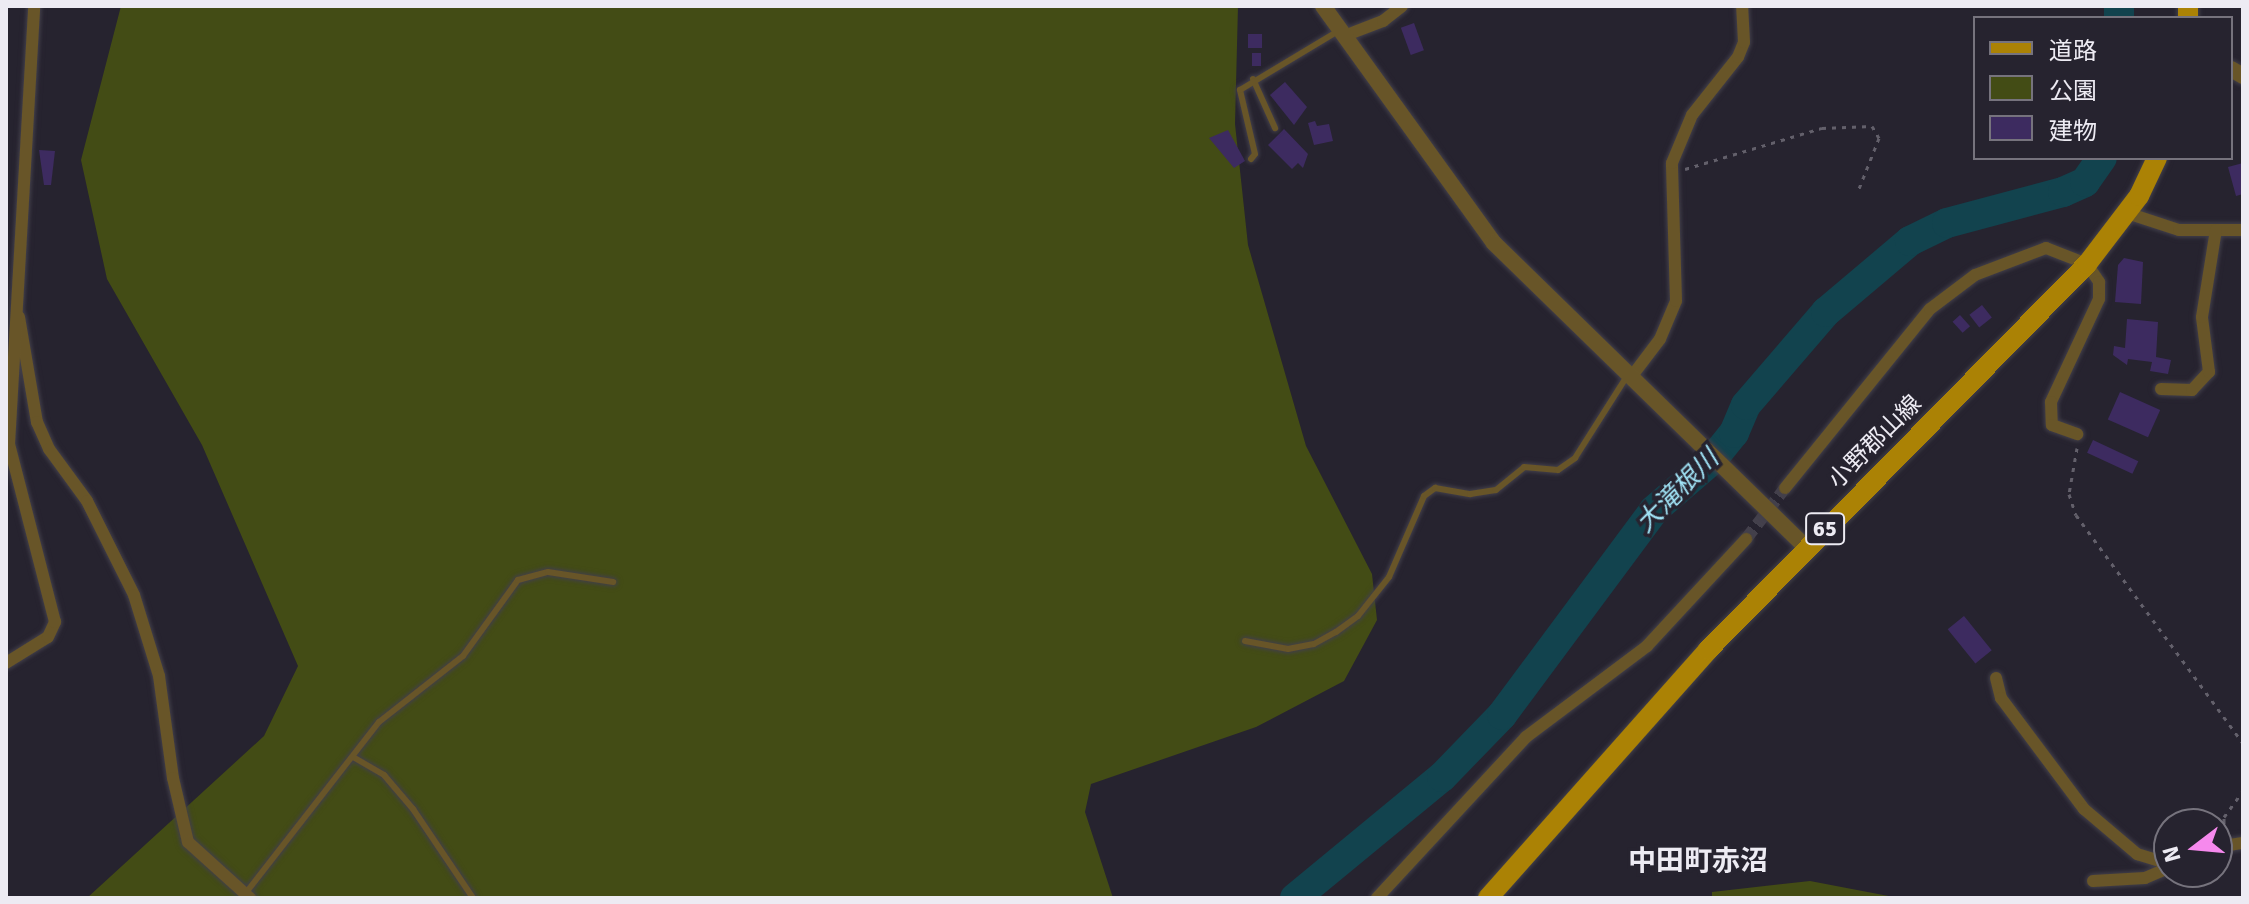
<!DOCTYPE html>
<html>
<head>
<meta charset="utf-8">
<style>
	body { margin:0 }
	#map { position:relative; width:2249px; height:904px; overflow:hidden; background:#26232f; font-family:Signika,"Noto Sans JP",sans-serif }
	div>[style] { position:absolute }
	.green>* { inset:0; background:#434c15 }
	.river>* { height:30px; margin:-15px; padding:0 15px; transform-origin:15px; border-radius:15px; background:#12434e }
	.building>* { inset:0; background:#3d2b60; transform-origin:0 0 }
	.minor-tunnel>* { height:12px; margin-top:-6px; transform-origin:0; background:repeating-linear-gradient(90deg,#44414c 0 12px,transparent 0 18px) }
	.path>* { height:3px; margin-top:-1.5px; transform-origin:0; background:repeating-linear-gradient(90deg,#63606b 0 4px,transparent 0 10px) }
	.roads { filter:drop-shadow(0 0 2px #423f4a) drop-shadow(0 0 2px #423f4a) }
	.service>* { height:6px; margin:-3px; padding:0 3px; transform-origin:3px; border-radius:3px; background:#685528 }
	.minor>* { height:12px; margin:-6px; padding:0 6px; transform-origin:6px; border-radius:6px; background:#685528 }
	.tertiary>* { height:16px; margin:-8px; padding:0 8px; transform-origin:8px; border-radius:8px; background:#685528 }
	.primary>* { height:20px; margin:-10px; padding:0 10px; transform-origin:10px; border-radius:10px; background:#ab8205 }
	span { translate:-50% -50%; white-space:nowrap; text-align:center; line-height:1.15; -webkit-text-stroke:7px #26232f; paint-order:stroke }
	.shield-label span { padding:2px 6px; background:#26232f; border:2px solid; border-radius:6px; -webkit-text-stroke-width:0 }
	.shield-label { font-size:22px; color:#edebf3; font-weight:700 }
	.street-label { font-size:24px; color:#edebf3 }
	.water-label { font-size:26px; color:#a1e4f7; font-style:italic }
	.quarter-label { font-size:28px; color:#edebf3; font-weight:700 }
	.frame { position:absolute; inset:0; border:8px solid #edebf3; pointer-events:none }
	.legend { position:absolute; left:1973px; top:16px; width:260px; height:144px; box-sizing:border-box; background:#26232f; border:2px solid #76737d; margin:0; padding:10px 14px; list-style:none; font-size:24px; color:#edebf3 }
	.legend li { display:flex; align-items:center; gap:16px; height:40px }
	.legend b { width:40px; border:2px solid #76737d }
	.north { position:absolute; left:2153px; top:808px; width:80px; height:80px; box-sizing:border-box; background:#26232f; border:2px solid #76737d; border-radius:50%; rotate:254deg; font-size:22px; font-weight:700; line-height:32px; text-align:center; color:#edebf3 }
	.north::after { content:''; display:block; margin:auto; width:28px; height:36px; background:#f689ed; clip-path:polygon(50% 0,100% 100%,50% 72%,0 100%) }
</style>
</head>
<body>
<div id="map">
	<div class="green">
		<div style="clip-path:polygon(121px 6px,1238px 6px,1235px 124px,1248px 245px,1306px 446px,1372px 574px,1377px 620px,1344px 681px,1256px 727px,1091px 784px,1085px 812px,1113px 898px,87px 898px,264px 736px,298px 666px,202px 445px,107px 279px,81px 160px)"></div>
		<div style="clip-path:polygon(1810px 881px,1899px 898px,1712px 898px,1712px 892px)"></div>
	</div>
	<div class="river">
		<div style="left:2119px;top:6px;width:12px;rotate:90deg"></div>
		<div style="left:1295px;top:898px;width:190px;rotate:-39.5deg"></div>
		<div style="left:1442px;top:777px;width:86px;rotate:-45.9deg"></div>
		<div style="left:1502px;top:715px;width:255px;rotate:-53.4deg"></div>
		<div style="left:1654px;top:510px;width:77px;rotate:-40.8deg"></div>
		<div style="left:1712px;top:460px;width:35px;rotate:-51deg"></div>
		<div style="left:1734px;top:433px;width:30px;rotate:-67deg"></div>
		<div style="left:1746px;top:405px;width:123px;rotate:-49.3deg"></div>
		<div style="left:1826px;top:312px;width:110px;rotate:-40.2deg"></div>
		<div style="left:1910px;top:241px;width:41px;rotate:-25.9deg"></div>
		<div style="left:1947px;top:223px;width:120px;rotate:-15deg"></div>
		<div style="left:2063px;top:192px;width:24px;rotate:-24deg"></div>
		<div style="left:2085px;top:182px;width:29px;rotate:-55deg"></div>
	</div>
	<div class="building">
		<div style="left:1414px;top:23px;width:29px;height:14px;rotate:70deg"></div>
		<div style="left:1248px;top:34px;width:14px;height:14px"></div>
		<div style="left:1252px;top:53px;width:9px;height:13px"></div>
		<div style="clip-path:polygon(1285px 82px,1307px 107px,1294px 125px,1270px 95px)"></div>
		<div style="clip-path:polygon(1315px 121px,1317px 126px,1329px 124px,1333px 141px,1314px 145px,1308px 123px)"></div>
		<div style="clip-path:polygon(1284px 129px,1308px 154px,1303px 168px,1298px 163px,1292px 169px,1268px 145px)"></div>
		<div style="clip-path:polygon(1228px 130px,1245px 161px,1234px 168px,1209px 138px)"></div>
		<div style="clip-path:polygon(39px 150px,55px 151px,51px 185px,44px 185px)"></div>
		<div style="clip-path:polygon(2243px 163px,2243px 194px,2236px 196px,2228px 167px)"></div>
		<div style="clip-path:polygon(2124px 258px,2143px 262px,2141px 304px,2115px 302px,2118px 265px)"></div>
		<div style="left:1982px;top:305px;width:16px;height:16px;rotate:52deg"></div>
		<div style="left:1960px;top:315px;width:15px;height:10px;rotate:48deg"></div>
		<div style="clip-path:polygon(2127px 319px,2158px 322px,2156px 357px,2171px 360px,2168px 374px,2150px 371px,2152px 362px,2128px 359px,2127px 365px,2113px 355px,2114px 346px,2125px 348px)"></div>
		<div style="left:2120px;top:392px;width:44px;height:30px;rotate:24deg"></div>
		<div style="left:2093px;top:440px;width:50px;height:14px;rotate:25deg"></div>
		<div style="left:1964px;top:616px;width:44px;height:21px;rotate:51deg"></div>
	</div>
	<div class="minor-tunnel">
		<div style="left:1746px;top:539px;width:64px;rotate:-52.6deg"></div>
	</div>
	<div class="path">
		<div style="left:1685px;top:169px;width:143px;rotate:-16.7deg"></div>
		<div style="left:1822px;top:128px;width:50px;rotate:-2.3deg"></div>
		<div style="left:1872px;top:126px;width:14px;rotate:60deg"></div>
		<div style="left:1879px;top:138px;width:57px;rotate:111.6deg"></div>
		<div style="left:2077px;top:448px;width:47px;rotate:99.9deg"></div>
		<div style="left:2069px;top:494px;width:22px;rotate:72deg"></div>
		<div style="left:2076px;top:515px;width:283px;rotate:53.8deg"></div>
		<div style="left:2224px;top:833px;width:16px;rotate:-90deg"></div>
		<div style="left:2224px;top:817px;width:32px;rotate:-54deg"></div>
	</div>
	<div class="roads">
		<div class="service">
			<div style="left:1253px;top:79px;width:54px;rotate:65.8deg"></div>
			<div style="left:1251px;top:159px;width:6px;rotate:-51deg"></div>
			<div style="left:1255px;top:154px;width:66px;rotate:-103.2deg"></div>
			<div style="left:1240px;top:90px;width:117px;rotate:-31deg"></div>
			<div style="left:1245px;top:641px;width:44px;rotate:10.5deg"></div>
			<div style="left:1288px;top:649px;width:26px;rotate:-11deg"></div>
			<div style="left:1314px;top:644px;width:25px;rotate:-29deg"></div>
			<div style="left:1336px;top:632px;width:27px;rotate:-36deg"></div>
			<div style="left:1358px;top:616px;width:50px;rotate:-51.5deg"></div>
			<div style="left:1389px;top:577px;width:88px;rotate:-66.6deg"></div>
			<div style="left:1424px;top:496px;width:14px;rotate:-36deg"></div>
			<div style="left:1435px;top:488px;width:36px;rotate:10deg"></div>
			<div style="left:1470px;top:494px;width:26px;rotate:-9deg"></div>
			<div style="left:1496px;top:490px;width:36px;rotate:-39deg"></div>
			<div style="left:1524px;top:467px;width:34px;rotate:5deg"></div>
			<div style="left:1558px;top:470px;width:21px;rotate:-35deg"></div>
			<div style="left:1575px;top:458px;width:97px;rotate:-57.6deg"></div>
			<div style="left:353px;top:757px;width:36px;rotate:30deg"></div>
			<div style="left:384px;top:775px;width:45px;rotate:49.5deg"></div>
			<div style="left:413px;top:809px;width:107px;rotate:56deg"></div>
			<div style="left:245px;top:894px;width:218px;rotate:-52.1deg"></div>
			<div style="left:379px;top:722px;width:107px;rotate:-38.2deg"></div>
			<div style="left:463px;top:656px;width:94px;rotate:-54.1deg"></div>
			<div style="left:518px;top:580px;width:31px;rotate:-15deg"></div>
			<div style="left:548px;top:572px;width:66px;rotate:8.7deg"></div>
		</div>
		<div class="minor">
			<div style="left:1344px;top:36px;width:42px;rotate:-21deg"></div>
			<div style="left:1383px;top:21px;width:24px;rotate:-38deg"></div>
			<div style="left:2127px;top:213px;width:55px;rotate:18.1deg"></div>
			<div style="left:2179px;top:230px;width:64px"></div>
			<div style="left:19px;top:317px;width:107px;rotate:80.3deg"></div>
			<div style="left:37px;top:422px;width:30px;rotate:66deg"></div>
			<div style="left:49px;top:449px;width:64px;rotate:53.8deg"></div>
			<div style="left:87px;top:501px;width:105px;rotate:63.4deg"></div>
			<div style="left:134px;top:595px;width:85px;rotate:72.8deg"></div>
			<div style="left:159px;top:676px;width:103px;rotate:82.2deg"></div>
			<div style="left:173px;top:778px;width:66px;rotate:76.8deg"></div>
			<div style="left:188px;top:842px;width:84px;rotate:42.1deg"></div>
			<div style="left:1632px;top:376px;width:46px;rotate:-52.9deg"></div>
			<div style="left:1660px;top:339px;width:41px;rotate:-67.2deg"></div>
			<div style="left:1676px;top:301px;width:138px;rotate:-91.7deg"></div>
			<div style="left:1672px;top:163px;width:52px;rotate:-67.4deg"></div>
			<div style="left:1692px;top:115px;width:74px;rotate:-51.6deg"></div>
			<div style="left:1738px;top:57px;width:16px;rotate:-68deg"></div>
			<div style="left:1744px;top:42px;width:36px;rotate:-93deg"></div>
			<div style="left:2161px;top:389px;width:31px;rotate:2deg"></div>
			<div style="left:2192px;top:390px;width:25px;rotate:-47deg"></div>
			<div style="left:2209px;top:372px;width:55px;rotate:-97.3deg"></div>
			<div style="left:2202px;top:317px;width:88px;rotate:-80.9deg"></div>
			<div style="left:1785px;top:488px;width:230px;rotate:-51deg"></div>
			<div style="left:1930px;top:309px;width:56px;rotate:-37.1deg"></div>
			<div style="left:1975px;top:275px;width:76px;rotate:-20.8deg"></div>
			<div style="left:2046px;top:248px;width:44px;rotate:21.3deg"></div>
			<div style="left:2087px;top:264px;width:22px;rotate:56deg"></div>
			<div style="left:2099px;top:282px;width:17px;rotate:90deg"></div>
			<div style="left:2099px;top:299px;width:114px;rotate:115deg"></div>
			<div style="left:2051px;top:402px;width:23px;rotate:88deg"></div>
			<div style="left:2052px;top:425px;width:27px;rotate:20deg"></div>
			<div style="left:6px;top:663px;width:49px;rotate:-31.8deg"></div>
			<div style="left:48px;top:637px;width:17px;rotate:-65deg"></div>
			<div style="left:55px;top:622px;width:184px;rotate:-104.5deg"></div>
			<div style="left:9px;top:444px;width:439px;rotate:-86.7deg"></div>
			<div style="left:1996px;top:678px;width:21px;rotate:76deg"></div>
			<div style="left:2001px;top:698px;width:139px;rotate:53.2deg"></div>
			<div style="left:2084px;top:809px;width:70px;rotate:40.3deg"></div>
			<div style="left:2137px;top:854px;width:34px;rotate:17deg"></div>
			<div style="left:2217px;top:847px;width:26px;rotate:-9deg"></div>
			<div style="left:2093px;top:881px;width:52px;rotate:-3.3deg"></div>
			<div style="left:2145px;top:878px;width:26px;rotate:-23deg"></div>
			<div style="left:1377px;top:898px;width:219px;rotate:-47.2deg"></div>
			<div style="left:1526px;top:737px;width:151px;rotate:-36.9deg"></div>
			<div style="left:1647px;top:646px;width:146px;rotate:-47.2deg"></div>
		</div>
		<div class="tertiary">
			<div style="left:1323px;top:6px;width:292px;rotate:54.2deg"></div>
			<div style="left:1494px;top:243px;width:436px;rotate:44.3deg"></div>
			<div style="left:2231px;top:69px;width:14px;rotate:30deg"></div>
		</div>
		<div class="primary">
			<div style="left:2188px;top:6px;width:12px;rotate:90deg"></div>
			<div style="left:1488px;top:898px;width:332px;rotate:-48.4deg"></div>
			<div style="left:1708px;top:650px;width:541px;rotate:-45.52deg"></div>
			<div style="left:2087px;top:264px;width:86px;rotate:-52.6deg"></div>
			<div style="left:2139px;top:196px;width:42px;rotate:-64.7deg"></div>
		</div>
	</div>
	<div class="shield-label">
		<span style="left:1825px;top:529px">65</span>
	</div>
	<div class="street-label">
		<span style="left:1875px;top:442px;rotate:-45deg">小野郡山線</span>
	</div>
	<div class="water-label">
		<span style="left:1678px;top:492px;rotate:-45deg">大滝根川</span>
	</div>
	<div class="quarter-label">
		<span style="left:1698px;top:861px">中田町赤沼</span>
	</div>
	<div class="frame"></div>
	<ul class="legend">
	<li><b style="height:10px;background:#ab8205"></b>道路</li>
	<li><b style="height:22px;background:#434c15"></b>公園</li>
	<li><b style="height:22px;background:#3d2b60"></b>建物</li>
	</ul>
	<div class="north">N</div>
</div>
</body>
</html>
